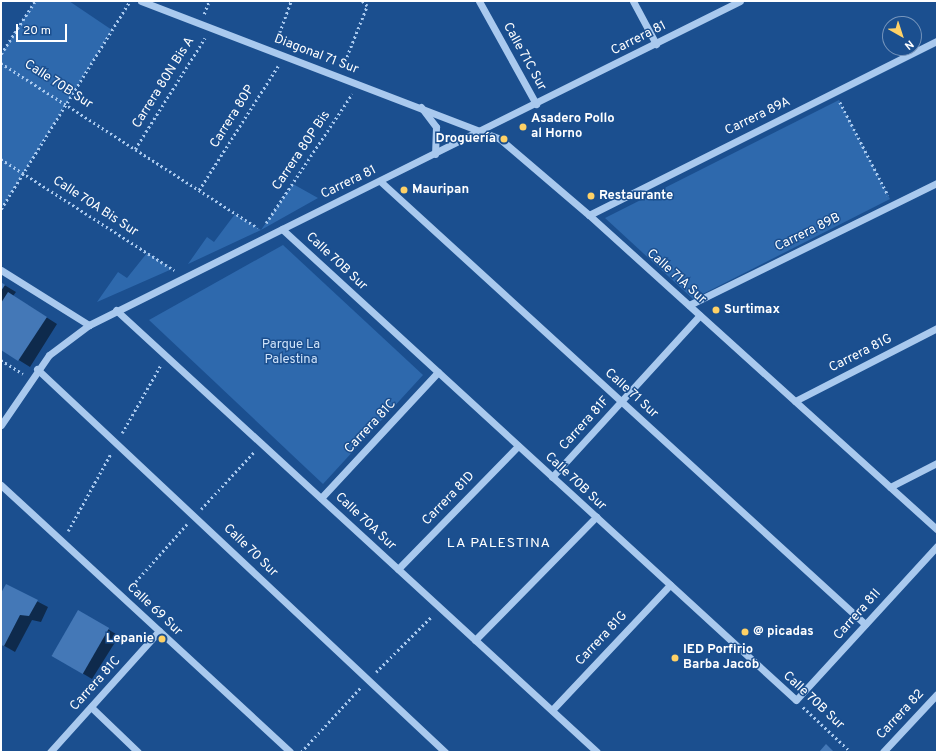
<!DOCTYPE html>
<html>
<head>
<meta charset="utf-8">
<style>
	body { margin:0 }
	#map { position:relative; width:938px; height:753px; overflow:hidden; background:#1b4f8f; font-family:Overpass,sans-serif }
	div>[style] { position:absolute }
	.green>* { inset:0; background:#2e69ad }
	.shadow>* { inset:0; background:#0007 }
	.building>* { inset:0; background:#4478b7; transform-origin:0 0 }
	.path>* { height:2.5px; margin-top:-1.25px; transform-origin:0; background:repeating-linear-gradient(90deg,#a9c9ee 0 2px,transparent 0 5px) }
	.minor>* { height:7px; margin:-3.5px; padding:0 3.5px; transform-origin:3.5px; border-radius:3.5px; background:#a9c9ee }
	.dots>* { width:11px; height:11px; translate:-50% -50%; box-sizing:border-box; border:2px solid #1b4f8f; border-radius:50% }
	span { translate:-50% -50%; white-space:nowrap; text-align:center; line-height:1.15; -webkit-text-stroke:3px #1b4f8f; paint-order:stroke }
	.street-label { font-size:13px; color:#fff }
	.poi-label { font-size:13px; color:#fff; font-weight:700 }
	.left { translate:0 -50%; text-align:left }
	.right { translate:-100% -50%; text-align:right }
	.park-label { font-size:13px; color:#cfe3fa }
	.neighbourhood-label { font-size:14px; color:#fff; letter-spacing:1px }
	.frame { position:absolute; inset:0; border:2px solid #fff; pointer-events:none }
	.north { position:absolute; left:882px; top:16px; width:40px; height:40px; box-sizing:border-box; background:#1b4f8f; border:1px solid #7695bc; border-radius:50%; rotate:141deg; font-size:11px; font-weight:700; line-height:16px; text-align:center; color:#fff }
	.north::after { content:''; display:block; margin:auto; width:14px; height:18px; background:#ffd166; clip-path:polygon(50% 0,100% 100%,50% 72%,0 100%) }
	.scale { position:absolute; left:16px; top:24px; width:51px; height:18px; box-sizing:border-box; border:2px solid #fff; border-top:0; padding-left:5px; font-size:12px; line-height:14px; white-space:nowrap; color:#fff; -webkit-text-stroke:3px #1b4f8f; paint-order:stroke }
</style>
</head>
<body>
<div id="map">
	<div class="green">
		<div style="clip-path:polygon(35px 1px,69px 1px,112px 30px,1px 209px,1px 54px)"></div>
		<div style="clip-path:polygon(839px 100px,890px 199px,693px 299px,605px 218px)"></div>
		<div style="clip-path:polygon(293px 184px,318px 198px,261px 230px,188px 264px,207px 237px,214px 242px,235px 214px,261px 230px)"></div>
		<div style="clip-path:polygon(283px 245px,423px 375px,323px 484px,149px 320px)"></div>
		<div style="clip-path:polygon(147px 253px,172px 269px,97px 302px,118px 272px,127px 278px)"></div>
	</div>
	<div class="shadow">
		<div style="clip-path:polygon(1px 283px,16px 292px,13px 296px,57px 324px,30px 367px,1px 349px)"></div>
		<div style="clip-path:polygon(6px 585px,48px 607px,41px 622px,32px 620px,15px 652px,1px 644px,1px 595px)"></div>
		<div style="clip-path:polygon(90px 618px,119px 636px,92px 679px,52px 655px)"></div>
	</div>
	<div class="building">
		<div style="clip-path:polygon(1px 282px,5px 285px,1px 291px)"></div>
		<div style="clip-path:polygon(8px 292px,47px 317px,18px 361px,1px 350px,1px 303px)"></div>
		<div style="clip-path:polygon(6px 584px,38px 600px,29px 616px,20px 615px,4px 646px,1px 645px,1px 593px)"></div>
		<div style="left:78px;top:610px;width:36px;height:53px;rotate:30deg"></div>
		<div style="clip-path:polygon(826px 744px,834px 752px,819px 752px)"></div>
	</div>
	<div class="path">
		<div style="left:204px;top:14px;width:14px;rotate:-69deg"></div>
		<div style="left:276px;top:42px;width:44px;rotate:-69.9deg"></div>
		<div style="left:1px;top:54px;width:63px;rotate:-57.3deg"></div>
		<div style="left:1px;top:63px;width:305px;rotate:32.7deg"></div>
		<div style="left:343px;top:66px;width:65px;rotate:-68.2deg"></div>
		<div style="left:367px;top:6px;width:7px;rotate:-135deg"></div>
		<div style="left:840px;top:102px;width:105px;rotate:62.7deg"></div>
		<div style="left:135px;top:149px;width:131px;rotate:-57.8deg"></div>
		<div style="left:1px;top:159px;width:206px;rotate:32.7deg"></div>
		<div style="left:199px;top:190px;width:147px;rotate:-57.5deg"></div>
		<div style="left:1px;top:209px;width:245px;rotate:-58.2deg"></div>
		<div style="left:266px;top:223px;width:155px;rotate:-56.3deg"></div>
		<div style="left:1px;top:360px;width:26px;rotate:32deg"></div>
		<div style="left:122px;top:433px;width:77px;rotate:-60.4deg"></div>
		<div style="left:201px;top:509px;width:78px;rotate:-47.1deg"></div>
		<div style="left:68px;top:531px;width:89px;rotate:-61.1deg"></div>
		<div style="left:129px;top:589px;width:87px;rotate:-48.3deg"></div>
		<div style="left:376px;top:672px;width:79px;rotate:-45deg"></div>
		<div style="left:803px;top:707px;width:66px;rotate:43.2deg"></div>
		<div style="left:301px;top:752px;width:87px;rotate:-47.3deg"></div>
	</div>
	<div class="minor">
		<div style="left:141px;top:1px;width:385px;rotate:21deg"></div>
		<div style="left:500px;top:139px;width:117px;rotate:40.5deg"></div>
		<div style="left:589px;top:215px;width:469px;rotate:42.1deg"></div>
		<div style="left:479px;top:1px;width:118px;rotate:61deg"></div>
		<div style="left:633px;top:1px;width:49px;rotate:61.9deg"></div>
		<div style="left:421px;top:107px;width:25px;rotate:53deg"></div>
		<div style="left:436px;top:127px;width:27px;rotate:92deg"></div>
		<div style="left:380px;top:181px;width:657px;rotate:42.41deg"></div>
		<div style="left:589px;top:215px;width:389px;rotate:-26.6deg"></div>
		<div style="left:282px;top:229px;width:697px;rotate:42.5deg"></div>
		<div style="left:796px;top:700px;width:209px;rotate:-47.5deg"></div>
		<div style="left:1px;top:270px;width:104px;rotate:32deg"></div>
		<div style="left:689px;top:305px;width:276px;rotate:-26.2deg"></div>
		<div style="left:116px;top:310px;width:653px;rotate:42.58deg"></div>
		<div style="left:37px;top:369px;width:560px;rotate:43.19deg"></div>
		<div style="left:795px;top:401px;width:160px;rotate:-27.2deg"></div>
		<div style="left:1px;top:425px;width:85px;rotate:-55.6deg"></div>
		<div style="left:49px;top:355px;width:50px;rotate:-36.9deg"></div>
		<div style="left:89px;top:325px;width:727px;rotate:-26.46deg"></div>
		<div style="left:552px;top:477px;width:219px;rotate:-47.6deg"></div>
		<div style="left:1px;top:485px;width:393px;rotate:42.7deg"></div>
		<div style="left:890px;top:487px;width:53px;rotate:-27.1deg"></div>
		<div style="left:321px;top:498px;width:172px;rotate:-47.1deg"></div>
		<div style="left:398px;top:569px;width:172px;rotate:-45.7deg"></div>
		<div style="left:475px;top:640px;width:173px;rotate:-45.5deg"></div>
		<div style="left:91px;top:707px;width:65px;rotate:43.8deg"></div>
		<div style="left:552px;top:710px;width:172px;rotate:-46.7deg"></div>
		<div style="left:50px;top:752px;width:163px;rotate:-48deg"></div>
		<div style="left:883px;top:752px;width:79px;rotate:-47deg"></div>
	</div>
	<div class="dots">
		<div style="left:523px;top:127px;background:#ffd166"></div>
		<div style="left:504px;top:139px;background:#ffd166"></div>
		<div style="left:404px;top:190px;background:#ffd166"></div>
		<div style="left:591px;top:196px;background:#ffd166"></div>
		<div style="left:716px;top:310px;background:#ffd166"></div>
		<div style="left:745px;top:632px;background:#ffd166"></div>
		<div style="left:162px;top:639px;background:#ffd166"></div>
		<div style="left:675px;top:658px;background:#ffd166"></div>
	</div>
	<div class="street-label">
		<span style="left:639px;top:39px;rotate:-27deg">Carrera 81</span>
		<span style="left:316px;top:55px;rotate:21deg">Diagonal 71 Sur</span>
		<span style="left:524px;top:57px;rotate:61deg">Calle 71C Sur</span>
		<span style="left:164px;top:83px;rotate:-58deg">Carrera 80N Bis A</span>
		<span style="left:58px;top:85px;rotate:33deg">Calle 70B Sur</span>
		<span style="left:233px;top:117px;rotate:-58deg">Carrera 80P</span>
		<span style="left:758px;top:117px;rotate:-26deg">Carrera 89A</span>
		<span style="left:302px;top:151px;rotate:-56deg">Carrera 80P Bis</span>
		<span style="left:349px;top:183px;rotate:-26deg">Carrera 81</span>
		<span style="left:95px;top:207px;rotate:33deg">Calle 70A Bis Sur</span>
		<span style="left:808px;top:233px;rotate:-26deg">Carrera 89B</span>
		<span style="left:336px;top:262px;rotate:43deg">Calle 70B Sur</span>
		<span style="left:676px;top:277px;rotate:42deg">Calle 71A Sur</span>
		<span style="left:861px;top:354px;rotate:-27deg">Carrera 81G</span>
		<span style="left:631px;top:394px;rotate:42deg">Calle 71 Sur</span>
		<span style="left:585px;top:424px;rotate:-48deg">Carrera 81F</span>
		<span style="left:371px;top:427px;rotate:-47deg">Carrera 81C</span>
		<span style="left:575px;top:482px;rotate:43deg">Calle 70B Sur</span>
		<span style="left:449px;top:499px;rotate:-46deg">Carrera 81D</span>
		<span style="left:365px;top:522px;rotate:43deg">Calle 70A Sur</span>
		<span style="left:250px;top:551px;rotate:44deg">Calle 70 Sur</span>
		<span style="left:154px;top:610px;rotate:43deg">Calle 69 Sur</span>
		<span style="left:858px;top:615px;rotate:-48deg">Carrera 81I</span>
		<span style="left:602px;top:639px;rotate:-47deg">Carrera 81G</span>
		<span style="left:96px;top:684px;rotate:-48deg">Carrera 81C</span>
		<span style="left:813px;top:701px;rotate:43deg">Calle 70B Sur</span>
		<span style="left:901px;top:715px;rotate:-47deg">Carrera 82</span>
	</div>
	<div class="poi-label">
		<span class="left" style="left:531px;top:127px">Asadero Pollo<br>al Horno</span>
		<span class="right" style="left:496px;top:139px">Droguería</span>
		<span class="left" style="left:412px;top:190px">Mauripan</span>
		<span class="left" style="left:599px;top:196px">Restaurante</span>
		<span class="left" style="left:724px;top:310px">Surtimax</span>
		<span class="left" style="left:753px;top:632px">@ picadas</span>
		<span class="right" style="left:154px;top:639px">Lepanie</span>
		<span class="left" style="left:683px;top:658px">IED Porfirio<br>Barba Jacob</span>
	</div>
	<div class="park-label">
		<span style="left:291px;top:353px">Parque La<br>Palestina</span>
	</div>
	<div class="neighbourhood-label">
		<span style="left:499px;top:544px">LA PALESTINA</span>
	</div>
	<div class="frame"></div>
	<div class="north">N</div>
	<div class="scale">20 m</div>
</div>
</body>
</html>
